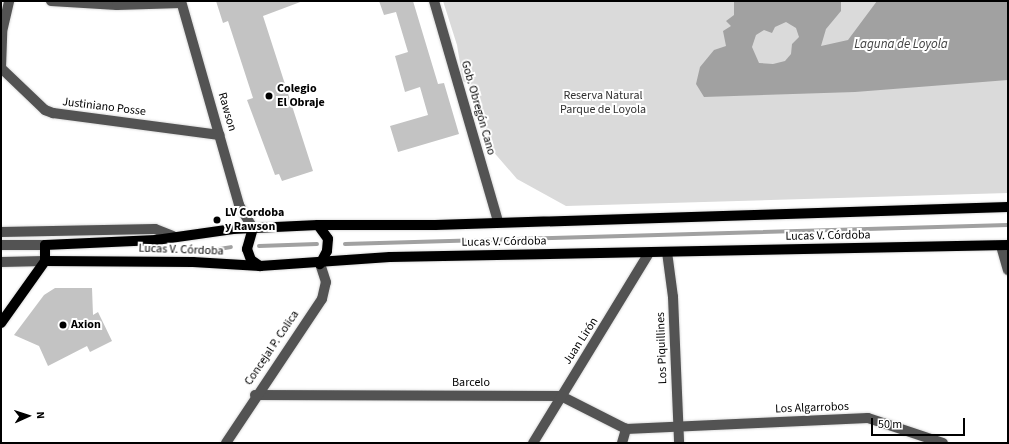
<!DOCTYPE html>
<html>
<head>
<meta charset="utf-8">
<style>
	body { margin:0 }
	#map { position:relative; width:1009px; height:444px; overflow:hidden; background:#fff; font-family:"Source Sans 3",sans-serif }
	div>[style] { position:absolute }
	.green>* { inset:0; background:#dadada }
	.water>* { inset:0; background:#a1a1a1 }
	.stream>* { height:4px; margin:-2px; padding:0 2px; transform-origin:2px; border-radius:2px; background:#a1a1a1 }
	.building>* { inset:0; background:#c3c3c3 }
	.roads { filter:drop-shadow(0 0 1px #dbdbdb) drop-shadow(0 0 1px #dbdbdb) }
	.minor>* { height:10px; margin:-5px; padding:0 5px; transform-origin:5px; border-radius:5px; background:#535353 }
	.major>* { height:10px; margin:-5px; padding:0 5px; transform-origin:5px; border-radius:5px; background:#000 }
	.dots>* { width:11px; height:11px; translate:-50% -50%; box-sizing:border-box; border:2px solid #fff; border-radius:50% }
	span { translate:-50% -50%; white-space:nowrap; text-align:center; line-height:1.15; -webkit-text-stroke:4px #fff; paint-order:stroke }
	.poi-label { font-size:12px; color:#000; font-weight:700 }
	.left { translate:0 -50%; text-align:left }
	.park-label { font-size:12px; color:#313131 }
	.street-label { font-size:12px; color:#000 }
	.water-label { font-size:13px; color:#424242; font-style:italic }
	.frame { position:absolute; inset:0; border:2px solid #000; pointer-events:none }
	.north { position:absolute; left:8px; top:396px; width:40px; height:40px; -webkit-text-stroke:3px #fff; paint-order:stroke; rotate:87deg; font-size:11px; font-weight:700; line-height:16px; text-align:center; color:#000 }
	.north::after { content:''; display:block; margin:auto; width:14px; height:18px; background:#000; clip-path:polygon(50% 0,100% 100%,50% 72%,0 100%) }
	.scale { position:absolute; left:871px; top:418px; width:94px; height:18px; box-sizing:border-box; border:2px solid #000; border-top:0; padding-left:5px; font-size:12px; line-height:14px; white-space:nowrap; color:#000; -webkit-text-stroke:3px #fff; paint-order:stroke }
</style>
</head>
<body>
<div id="map">
	<div class="green">
		<div style="clip-path:polygon(443px 1px,1008px 1px,1008px 193px,566px 206px,517px 179px,485px 142px,468px 84px,463px 81px,457px 45px)"></div>
	</div>
	<div class="water">
		<div style="clip-path:polygon(evenodd,734px 1px,841px 1px,841px 11px,826px 29px,821px 46px,848px 40px,877px 1px,1008px 1px,1008px 80px,855px 92px,704px 97px,696px 84px,700px 67px,714px 50px,726px 46px,723px 31px,731px 26px,726px 21px,734px 15px,734px 1px,786px 22px,796px 28px,799px 37px,792px 44px,791px 54px,785px 61px,773px 64px,759px 63px,752px 47px,756px 35px,764px 30px,772px 33px,775px 27px,786px 22px)"></div>
	</div>
	<div class="stream">
		<div style="left:345px;top:244px;width:663px;rotate:-1.64deg"></div>
		<div style="left:259px;top:246px;width:58px;rotate:-2deg"></div>
		<div style="left:219px;top:249px;width:12px;rotate:-9deg"></div>
	</div>
	<div class="building">
		<div style="clip-path:polygon(216px 1px,303px 1px,263px 16px,313px 171px,282px 181px,279px 174px,275px 175px,247px 100px,253px 98px,228px 21px,223px 23px)"></div>
		<div style="clip-path:polygon(379px 1px,413px 1px,438px 84px,444px 83px,459px 134px,398px 152px,390px 126px,428px 115px,420px 87px,405px 92px,395px 56px,408px 52px,396px 12px,384px 15px)"></div>
		<div style="clip-path:polygon(55px 288px,92px 288px,93px 315px,98px 312px,112px 341px,90px 352px,87px 346px,48px 366px,39px 346px,14px 335px,44px 295px)"></div>
	</div>
	<div class="roads">
		<div class="minor">
			<div style="left:51px;top:1px;width:66px;rotate:3.5deg"></div>
			<div style="left:117px;top:5px;width:64px;rotate:-1.8deg"></div>
			<div style="left:181px;top:1px;width:212px;rotate:74.1deg"></div>
			<div style="left:239px;top:205px;width:27px;rotate:59deg"></div>
			<div style="left:434px;top:1px;width:230px;rotate:73.8deg"></div>
			<div style="left:1px;top:68px;width:61px;rotate:43.7deg"></div>
			<div style="left:45px;top:110px;width:9px;rotate:21deg"></div>
			<div style="left:53px;top:113px;width:168px;rotate:7.5deg"></div>
			<div style="left:1px;top:68px;width:36px;rotate:-88deg"></div>
			<div style="left:2px;top:32px;width:32px;rotate:-77deg"></div>
			<div style="left:1px;top:232px;width:154px;rotate:-1.1deg"></div>
			<div style="left:155px;top:229px;width:19px;rotate:21deg"></div>
			<div style="left:1px;top:245px;width:44px"></div>
			<div style="left:1001px;top:246px;width:25px;rotate:74deg"></div>
			<div style="left:667px;top:252px;width:45px;rotate:82.4deg"></div>
			<div style="left:673px;top:297px;width:146px;rotate:87.6deg"></div>
			<div style="left:1px;top:262px;width:44px;rotate:-1.3deg"></div>
			<div style="left:255px;top:395px;width:306px;rotate:0.2deg"></div>
			<div style="left:561px;top:396px;width:73px;rotate:26.9deg"></div>
			<div style="left:626px;top:429px;width:242px;rotate:-2.6deg"></div>
			<div style="left:868px;top:418px;width:79px;rotate:18.4deg"></div>
			<div style="left:226px;top:443px;width:173px;rotate:-56.3deg"></div>
			<div style="left:322px;top:299px;width:17px;rotate:-77deg"></div>
			<div style="left:326px;top:282px;width:19px;rotate:-108deg"></div>
			<div style="left:533px;top:443px;width:223px;rotate:-58.6deg"></div>
			<div style="left:622px;top:443px;width:15px;rotate:-74deg"></div>
		</div>
		<div class="major">
			<div style="left:318px;top:225px;width:17px;rotate:54deg"></div>
			<div style="left:328px;top:239px;width:12px;rotate:95deg"></div>
			<div style="left:327px;top:251px;width:15px;rotate:118deg"></div>
			<div style="left:253px;top:228px;width:22px;rotate:106deg"></div>
			<div style="left:247px;top:249px;width:12px;rotate:70deg"></div>
			<div style="left:251px;top:260px;width:11px;rotate:34deg"></div>
			<div style="left:45px;top:261px;width:148px;rotate:0.4deg"></div>
			<div style="left:193px;top:262px;width:67px;rotate:3.4deg"></div>
			<div style="left:260px;top:266px;width:130px;rotate:-4deg"></div>
			<div style="left:390px;top:257px;width:618px;rotate:-1.11deg"></div>
			<div style="left:1px;top:323px;width:76px;rotate:-54.6deg"></div>
			<div style="left:45px;top:261px;width:16px;rotate:-90deg"></div>
			<div style="left:45px;top:245px;width:111px;rotate:-2.6deg"></div>
			<div style="left:156px;top:240px;width:78px;rotate:-8.1deg"></div>
			<div style="left:233px;top:229px;width:85px;rotate:-2.7deg"></div>
			<div style="left:318px;top:225px;width:117px"></div>
			<div style="left:435px;top:225px;width:573px;rotate:-1.8deg"></div>
		</div>
	</div>
	<div class="dots">
		<div style="left:269px;top:96px;background:#000"></div>
		<div style="left:217px;top:220px;background:#000"></div>
		<div style="left:63px;top:325px;background:#000"></div>
	</div>
	<div class="poi-label">
		<span class="left" style="left:277px;top:96px">Colegio<br>El Obraje</span>
		<span class="left" style="left:225px;top:220px">LV Cordoba<br>y Rawson</span>
		<span class="left" style="left:71px;top:325px">Axion</span>
	</div>
	<div class="park-label">
		<span style="left:603px;top:103px">Reserva Natural<br>Parque de Loyola</span>
	</div>
	<div class="street-label">
		<span style="left:104px;top:107px;rotate:7deg">Justiniano Posse</span>
		<span style="left:478px;top:108px;rotate:74deg">Gob. Obregón Cano</span>
		<span style="left:227px;top:112px;rotate:74deg">Rawson</span>
		<span style="left:828px;top:236px;rotate:-1deg">Lucas V. Córdoba</span>
		<span style="left:504px;top:242px;rotate:-1deg">Lucas V. Córdoba</span>
		<span style="left:181px;top:250px;rotate:2deg">Lucas V. Córdoba</span>
		<span style="left:581px;top:341px;rotate:-57deg">Juan Lirón</span>
		<span style="left:272px;top:348px;rotate:-56deg">Concejal P. Colica</span>
		<span style="left:662px;top:348px;rotate:-92deg">Los Piquillines</span>
		<span style="left:471px;top:383px">Barcelo</span>
		<span style="left:812px;top:408px;rotate:-2deg">Los Algarrobos</span>
	</div>
	<div class="water-label">
		<span style="left:901px;top:44px">Laguna de Loyola</span>
	</div>
	<div class="frame"></div>
	<div class="north">N</div>
	<div class="scale">50 m</div>
</div>
</body>
</html>
